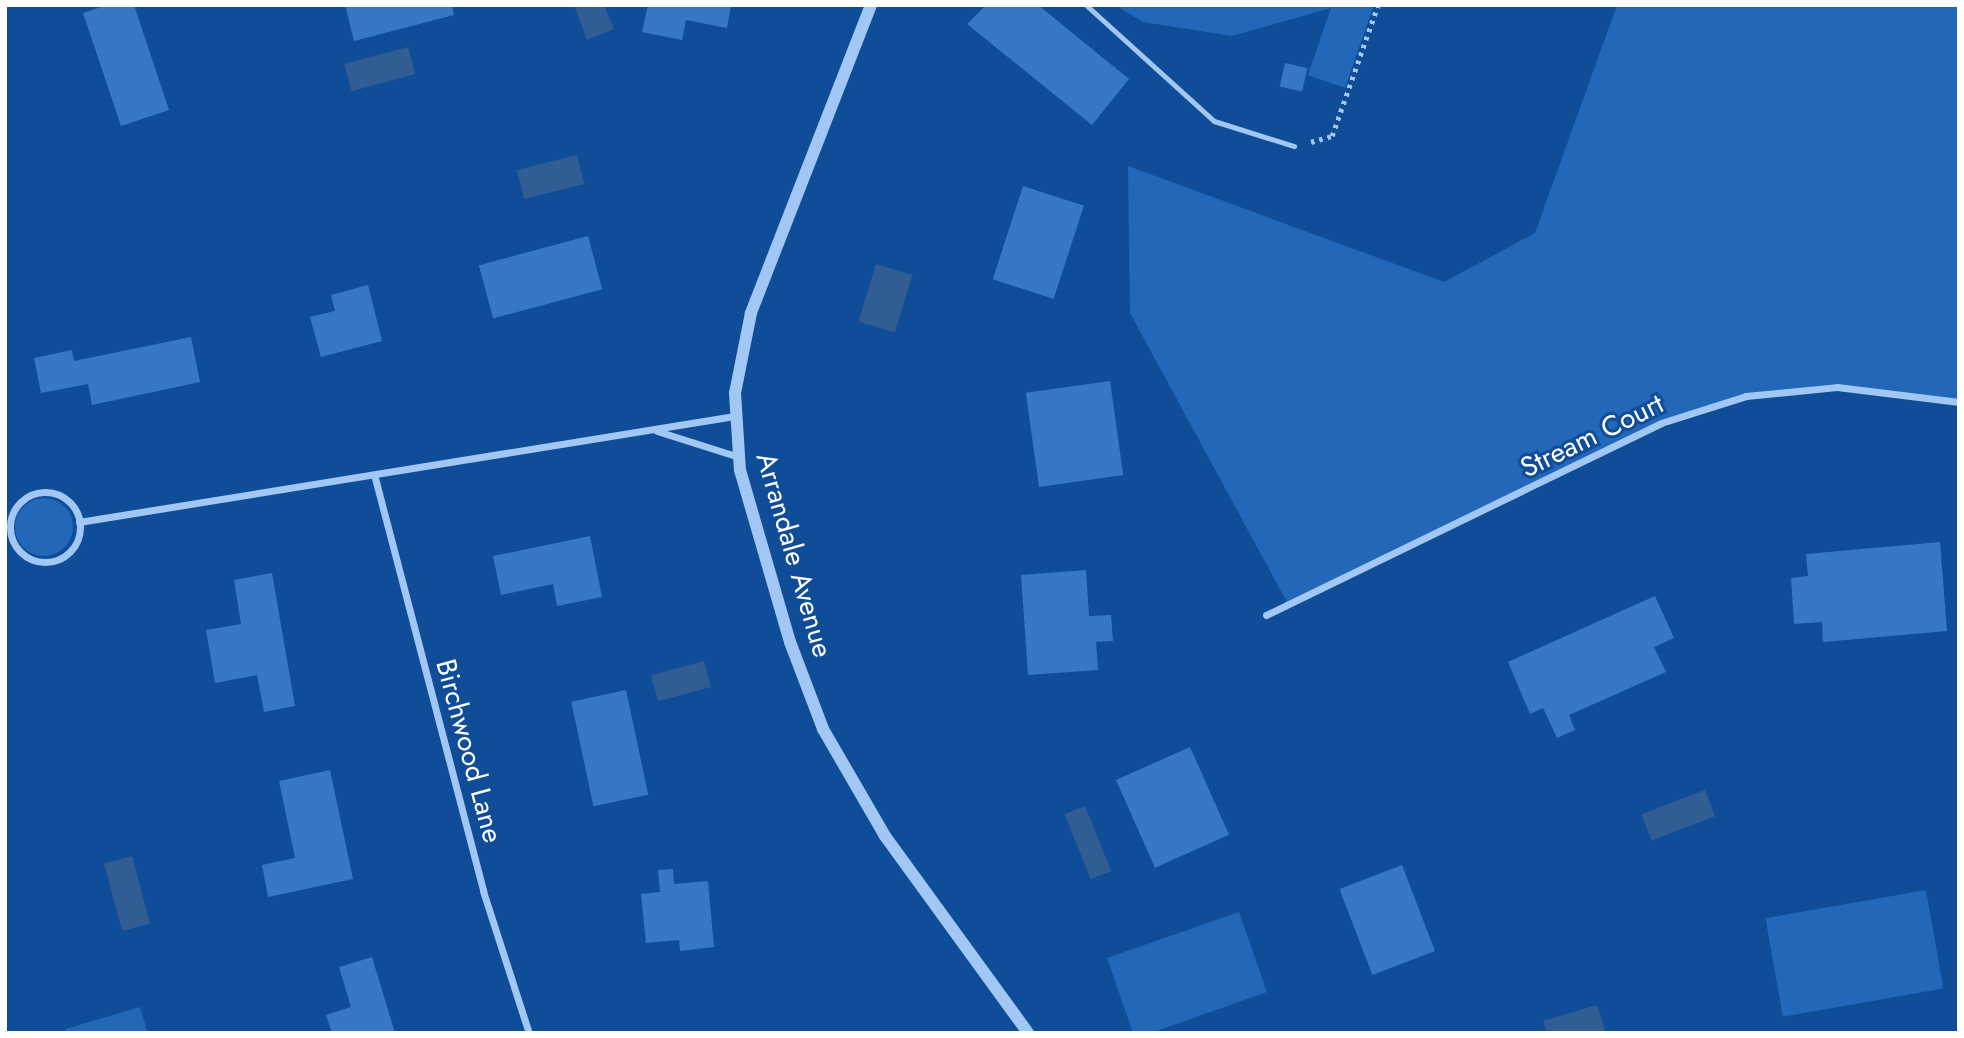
<!DOCTYPE html>
<html>
<head>
<meta charset="utf-8">
<style>
	body { margin:0 }
	#map { position:relative; width:1964px; height:1038px; overflow:hidden; background:#104d98; font-family:Jost,sans-serif }
	div>[style] { position:absolute }
	.green>* { inset:0; background:#2267b8; transform-origin:0 0 }
	.round { border-radius:50% }
	.water>* { inset:0; background:#305d94; transform-origin:0 0 }
	.building>* { inset:0; background:#3877c1; transform-origin:0 0 }
	.path>* { height:4.5px; margin-top:-2.25px; transform-origin:0; background:repeating-linear-gradient(90deg,#a1c7f4 0 3.5px,transparent 0 8.5px) }
	.service>* { height:5px; margin:-2.5px; padding:0 2.5px; transform-origin:2.5px; border-radius:2.5px; background:#a1c7f4 }
	.minor>* { height:7px; margin:-3.5px; padding:0 3.5px; transform-origin:3.5px; border-radius:3.5px; background:#a1c7f4 }
	.minor>.ring { margin:-3.5px; padding:0; box-sizing:content-box; background:none; border:7px solid #a1c7f4; border-radius:50% }
	.tertiary>* { height:12px; margin:-6px; padding:0 6px; transform-origin:6px; border-radius:6px; background:#a1c7f4 }
	span { translate:-50% -50%; white-space:nowrap; text-align:center; line-height:1.15; -webkit-text-stroke:6px #104d98; paint-order:stroke }
	.street-label { font-size:28px; color:#fff }
	.frame { position:absolute; inset:0; border:7px solid #fff; pointer-events:none }
</style>
</head>
<body>
<div id="map">
	<div class="green">
		<div style="clip-path:polygon(1115px 5px,1374px 5px,1345px 88px,1308px 75px,1331px 8px,1232px 36px,1143px 22px)"></div>
		<div style="clip-path:polygon(1617px 5px,1959px 5px,1959px 402px,1837px 387px,1746px 396px,1661px 423px,1288px 604px,1130px 313px,1128px 166px,1444px 282px,1535px 233px)"></div>
		<div class="round" style="left:15px;top:498px;width:58px;height:58px"></div>
		<div style="left:1926px;top:890px;width:100px;height:163px;rotate:80deg"></div>
		<div style="clip-path:polygon(1239px 912px,1267px 992px,1151px 1033px,1133px 1033px,1107px 958px)"></div>
		<div style="clip-path:polygon(140px 1007px,148px 1033px,66px 1033px,65px 1029px)"></div>
	</div>
	<div class="water">
		<div style="clip-path:polygon(574px 5px,604px 5px,614px 29px,587px 40px)"></div>
		<div style="left:408px;top:47px;width:28px;height:66px;rotate:75deg"></div>
		<div style="left:577px;top:155px;width:30px;height:62px;rotate:76deg"></div>
		<div style="left:876px;top:264px;width:38px;height:60px;rotate:17deg"></div>
		<div style="left:704px;top:661px;width:27px;height:55px;rotate:75deg"></div>
		<div style="left:1705px;top:790px;width:28px;height:68px;rotate:69deg"></div>
		<div style="left:1085px;top:806px;width:70px;height:22px;rotate:68deg"></div>
		<div style="left:132px;top:856px;width:70px;height:29px;rotate:75deg"></div>
		<div style="clip-path:polygon(1597px 1005px,1606px 1033px,1547px 1033px,1543px 1021px)"></div>
	</div>
	<div class="building">
		<div style="clip-path:polygon(107px 5px,134px 5px,169px 110px,121px 126px,83px 13px)"></div>
		<div style="clip-path:polygon(345px 5px,452px 5px,454px 15px,354px 41px)"></div>
		<div style="clip-path:polygon(648px 5px,731px 5px,727px 28px,686px 20px,682px 40px,642px 32px)"></div>
		<div style="clip-path:polygon(986px 5px,1038px 5px,1129px 79px,1092px 125px,967px 24px)"></div>
		<div style="left:1285px;top:63px;width:23px;height:24px;rotate:13deg"></div>
		<div style="left:1023px;top:186px;width:64px;height:98px;rotate:18deg"></div>
		<div style="left:588px;top:236px;width:55px;height:113px;rotate:75deg"></div>
		<div style="clip-path:polygon(368px 285px,382px 341px,321px 357px,310px 317px,335px 311px,331px 295px)"></div>
		<div style="clip-path:polygon(191px 337px,200px 382px,92px 405px,88px 384px,41px 393px,34px 358px,72px 350px,74px 361px)"></div>
		<div style="left:1110px;top:381px;width:95px;height:85px;rotate:82deg"></div>
		<div style="clip-path:polygon(590px 536px,602px 597px,557px 606px,553px 584px,501px 595px,493px 556px)"></div>
		<div style="clip-path:polygon(1940px 542px,1947px 631px,1823px 642px,1822px 622px,1794px 624px,1791px 578px,1808px 576px,1806px 554px)"></div>
		<div style="clip-path:polygon(1086px 570px,1089px 616px,1111px 615px,1113px 641px,1096px 642px,1098px 670px,1028px 675px,1021px 575px)"></div>
		<div style="clip-path:polygon(272px 573px,295px 706px,264px 712px,257px 675px,215px 683px,206px 630px,241px 624px,234px 580px)"></div>
		<div style="clip-path:polygon(1655px 596px,1674px 638px,1654px 647px,1666px 672px,1569px 715px,1575px 730px,1557px 738px,1543px 708px,1530px 714px,1508px 662px)"></div>
		<div style="left:626px;top:690px;width:107px;height:56px;rotate:78deg"></div>
		<div style="left:1190px;top:747px;width:96px;height:81px;rotate:66deg"></div>
		<div style="clip-path:polygon(330px 770px,353px 879px,268px 897px,262px 865px,295px 858px,279px 781px)"></div>
		<div style="left:1402px;top:865px;width:92px;height:67px;rotate:69deg"></div>
		<div style="clip-path:polygon(673px 869px,674px 884px,708px 881px,714px 947px,680px 951px,679px 940px,646px 943px,641px 894px,660px 892px,658px 870px)"></div>
		<div style="clip-path:polygon(372px 957px,395px 1033px,332px 1033px,326px 1015px,351px 1007px,339px 967px)"></div>
	</div>
	<div class="path">
		<div style="left:1311px;top:142px;width:22px;rotate:-16deg"></div>
		<div style="left:1332px;top:136px;width:139px;rotate:-70.7deg"></div>
	</div>
	<div class="service">
		<div style="left:1086px;top:5px;width:173px;rotate:42.2deg"></div>
		<div style="left:1214px;top:121px;width:84px;rotate:17.4deg"></div>
	</div>
	<div class="minor">
		<div style="left:657px;top:431px;width:86px;rotate:17.6deg"></div>
		<div style="left:375px;top:478px;width:427px;rotate:75.3deg"></div>
		<div style="left:483px;top:891px;width:149px;rotate:72.1deg"></div>
		<div class="ring" style="left:10px;top:492px;width:63px;height:63px"></div>
		<div style="left:79px;top:522px;width:664px;rotate:-9.19deg"></div>
		<div style="left:1266px;top:615px;width:439px;rotate:-25.9deg"></div>
		<div style="left:1661px;top:423px;width:89px;rotate:-17.6deg"></div>
		<div style="left:1746px;top:396px;width:91px;rotate:-5.6deg"></div>
		<div style="left:1837px;top:387px;width:123px;rotate:7deg"></div>
	</div>
	<div class="tertiary">
		<div style="left:871px;top:5px;width:331px;rotate:111.3deg"></div>
		<div style="left:751px;top:313px;width:82px;rotate:101.3deg"></div>
		<div style="left:735px;top:393px;width:77px;rotate:86.3deg"></div>
		<div style="left:740px;top:470px;width:179px;rotate:73.8deg"></div>
		<div style="left:790px;top:642px;width:93px;rotate:69.2deg"></div>
		<div style="left:823px;top:729px;width:124px;rotate:59.9deg"></div>
		<div style="left:885px;top:836px;width:243px;rotate:54deg"></div>
	</div>
	<div class="street-label">
		<span style="left:1592px;top:436px;rotate:-26deg">Stream Court</span>
		<span style="left:794px;top:555px;rotate:74deg">Arrandale Avenue</span>
		<span style="left:469px;top:751px;rotate:75deg">Birchwood Lane</span>
	</div>
	<div class="frame"></div>
</div>
</body>
</html>
